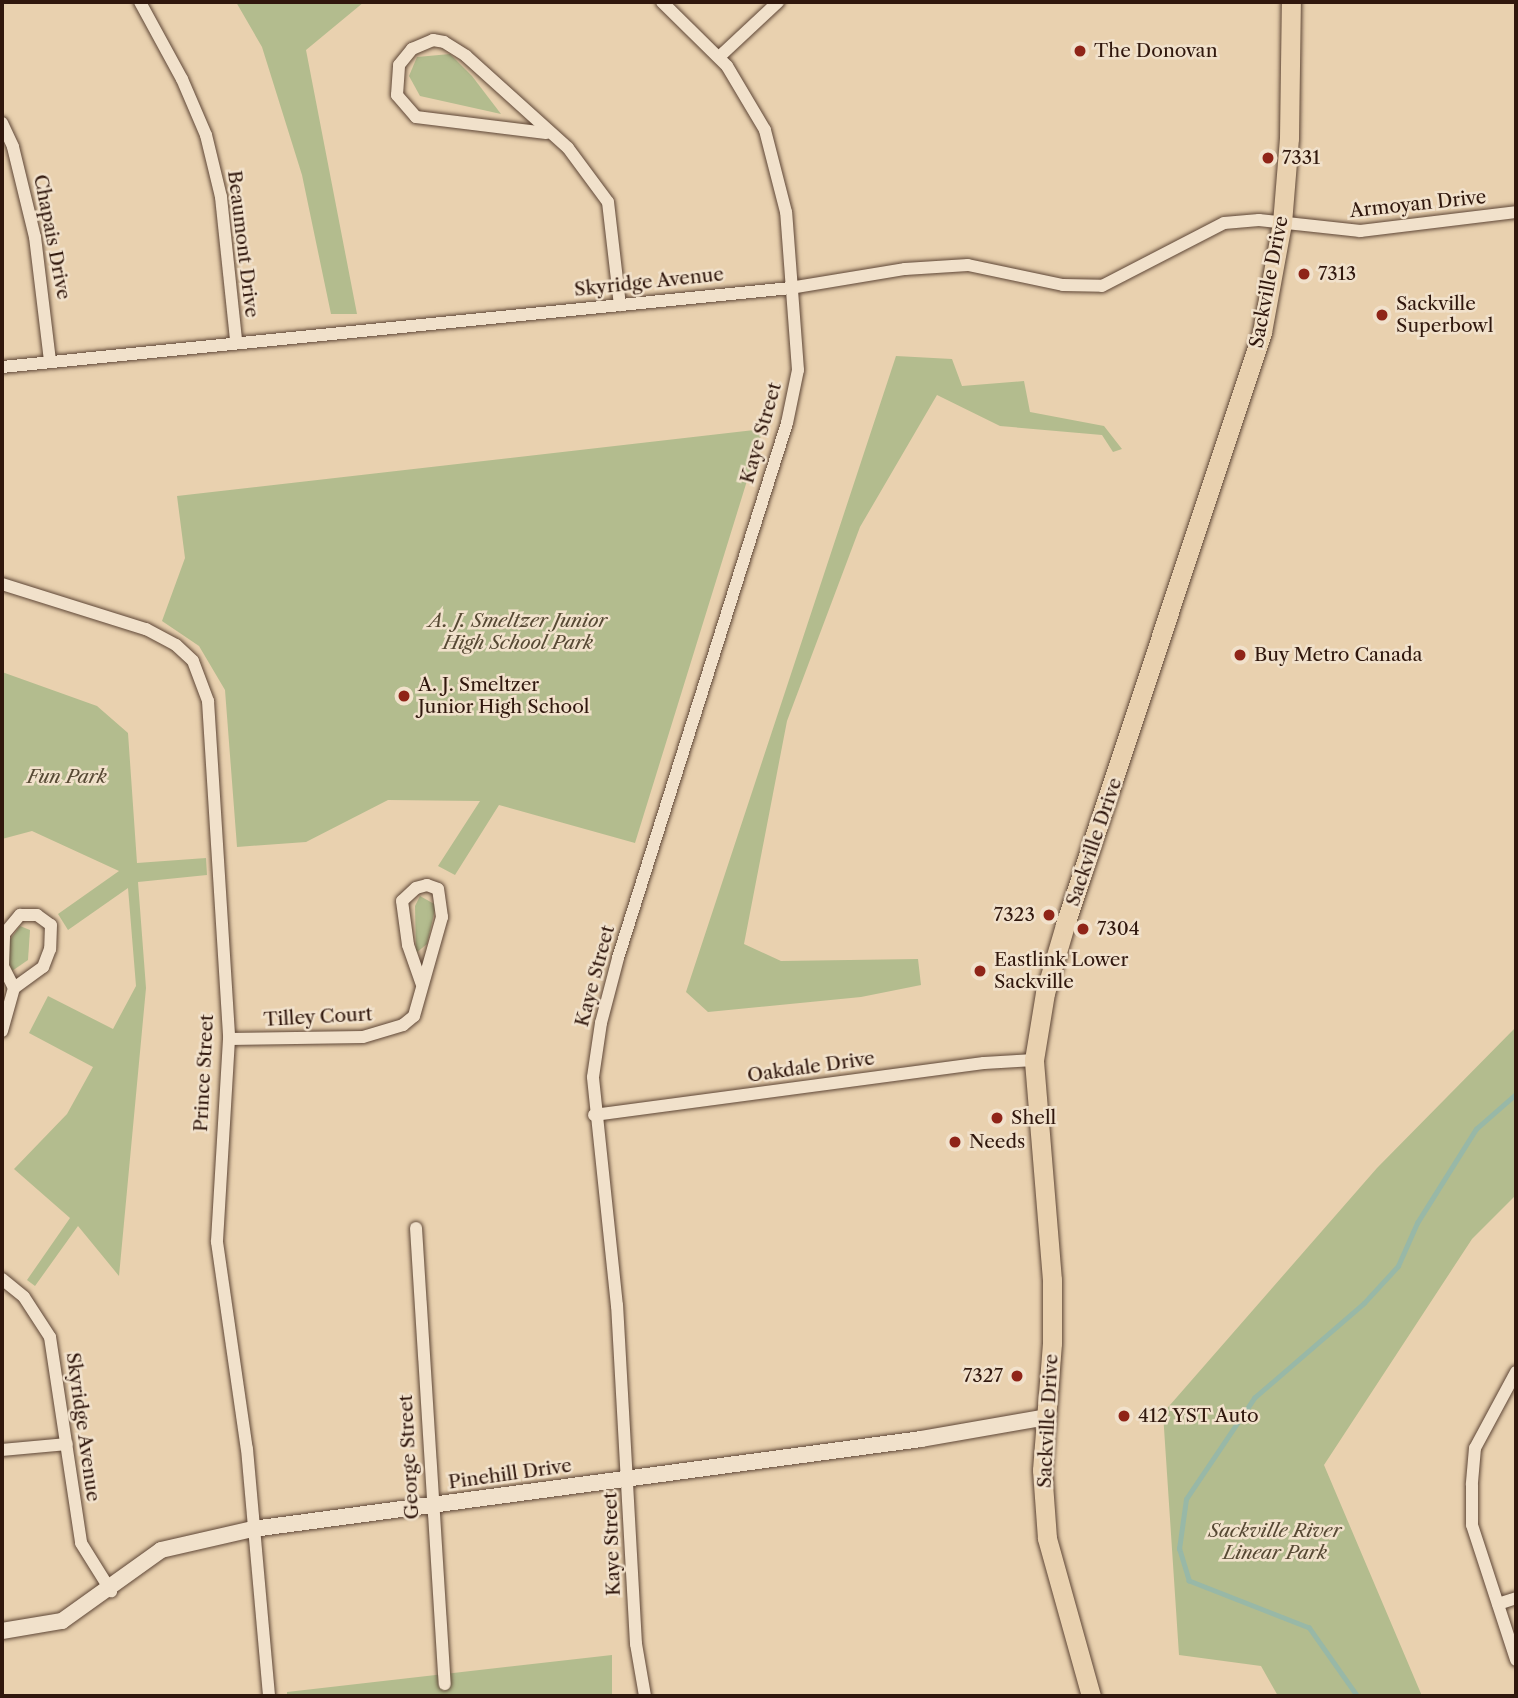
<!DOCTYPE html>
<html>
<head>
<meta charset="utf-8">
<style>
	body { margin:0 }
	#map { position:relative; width:1518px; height:1698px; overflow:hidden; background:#e9d1af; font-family:"Libre Caslon Text",serif }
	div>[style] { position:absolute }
	.green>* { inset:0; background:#b3bc8e }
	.stream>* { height:4.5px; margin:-2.25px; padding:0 2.25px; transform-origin:2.25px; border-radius:2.25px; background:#98b8a7 }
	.roads { filter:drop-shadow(0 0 2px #5e4636) drop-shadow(0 0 2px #5e4636) }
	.minor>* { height:12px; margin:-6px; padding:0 6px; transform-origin:6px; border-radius:6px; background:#f1e1cb }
	.tertiary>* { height:16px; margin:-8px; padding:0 8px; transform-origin:8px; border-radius:8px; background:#f1e1cb }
	.primary>* { height:19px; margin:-9.5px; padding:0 9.5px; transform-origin:9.5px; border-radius:9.5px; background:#e9d1af }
	.dots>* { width:19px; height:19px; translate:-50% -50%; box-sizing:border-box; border:4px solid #f1e1cb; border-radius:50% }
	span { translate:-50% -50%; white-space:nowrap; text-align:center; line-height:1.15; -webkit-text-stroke:5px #f1e1cb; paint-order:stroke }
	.poi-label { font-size:19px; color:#30170d }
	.left { translate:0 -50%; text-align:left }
	.right { translate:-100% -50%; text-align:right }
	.street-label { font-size:19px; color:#30170d }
	.park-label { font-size:19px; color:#574934; font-style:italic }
	.frame { position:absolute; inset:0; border:4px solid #30170d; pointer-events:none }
</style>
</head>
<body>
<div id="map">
	<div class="green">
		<div style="clip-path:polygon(236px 2px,364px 2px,306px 50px,357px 314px,331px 314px,302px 175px,262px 47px)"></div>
		<div style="clip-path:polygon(450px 54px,472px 76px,501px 114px,420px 96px,409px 76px,417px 57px)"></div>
		<div style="clip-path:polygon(896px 356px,952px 359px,962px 386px,1024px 381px,1030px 412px,1104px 426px,1122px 449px,1113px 452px,1102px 435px,1000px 426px,937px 395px,860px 527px,787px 721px,744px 944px,781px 961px,918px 959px,921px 985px,861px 997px,708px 1012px,686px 992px)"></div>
		<div style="clip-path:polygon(763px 429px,635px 843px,499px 805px,455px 875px,438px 866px,480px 801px,388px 800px,306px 842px,237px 847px,225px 690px,199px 646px,162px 621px,185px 558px,177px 496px)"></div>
		<div style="clip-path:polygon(2px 672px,97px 706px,128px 733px,137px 863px,206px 858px,207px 875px,138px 882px,146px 988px,119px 1276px,78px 1226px,35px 1286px,27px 1280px,70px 1218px,14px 1169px,67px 1114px,93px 1067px,29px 1033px,48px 996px,113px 1029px,136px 986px,128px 888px,68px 930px,58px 914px,119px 871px,32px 831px,2px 839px)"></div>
		<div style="clip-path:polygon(420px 896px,436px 905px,427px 944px,416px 953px,415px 906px)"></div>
		<div style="clip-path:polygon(20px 926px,30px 930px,28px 960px,12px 971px,7px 956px,9px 941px)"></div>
		<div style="clip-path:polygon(1516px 1027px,1516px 1195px,1472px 1239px,1324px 1465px,1422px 1696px,1278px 1696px,1261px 1666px,1179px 1655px,1163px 1413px,1377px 1168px)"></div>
		<div style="clip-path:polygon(612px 1655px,612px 1696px,287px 1696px,287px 1692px)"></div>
	</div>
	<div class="stream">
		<div style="left:1357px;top:1696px;width:83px;rotate:-125.2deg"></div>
		<div style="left:1309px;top:1628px;width:129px;rotate:-158.6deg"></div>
		<div style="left:1189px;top:1581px;width:34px;rotate:-107deg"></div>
		<div style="left:1179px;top:1549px;width:50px;rotate:-82deg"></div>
		<div style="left:1186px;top:1499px;width:122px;rotate:-56deg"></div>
		<div style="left:1254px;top:1398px;width:145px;rotate:-40.8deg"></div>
		<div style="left:1364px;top:1303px;width:50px;rotate:-47.4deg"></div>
		<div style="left:1398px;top:1266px;width:47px;rotate:-66.2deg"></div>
		<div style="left:1417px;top:1223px;width:111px;rotate:-57.9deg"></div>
		<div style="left:1476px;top:1129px;width:53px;rotate:-41.2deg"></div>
	</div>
	<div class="roads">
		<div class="minor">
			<div style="left:140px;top:2px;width:88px;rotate:61.4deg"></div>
			<div style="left:182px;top:79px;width:61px;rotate:66.8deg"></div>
			<div style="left:206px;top:135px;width:64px;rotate:76.4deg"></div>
			<div style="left:221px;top:197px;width:144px;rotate:84deg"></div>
			<div style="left:719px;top:57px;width:81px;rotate:-43deg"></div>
			<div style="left:2px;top:123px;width:26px;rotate:65deg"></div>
			<div style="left:13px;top:147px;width:93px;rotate:76.3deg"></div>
			<div style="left:35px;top:237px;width:125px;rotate:83.1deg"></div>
			<div style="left:546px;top:133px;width:131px;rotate:-173deg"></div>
			<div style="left:416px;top:117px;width:29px;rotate:-131deg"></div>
			<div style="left:397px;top:95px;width:30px;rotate:-86deg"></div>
			<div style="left:399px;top:65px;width:21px;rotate:-51deg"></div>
			<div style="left:412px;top:49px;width:23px;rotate:-23deg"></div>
			<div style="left:433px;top:40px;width:11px;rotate:10deg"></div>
			<div style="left:444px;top:42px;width:26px;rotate:32deg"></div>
			<div style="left:466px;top:56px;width:137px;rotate:42deg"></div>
			<div style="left:568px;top:148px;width:67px;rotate:53.5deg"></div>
			<div style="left:608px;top:202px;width:104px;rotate:83.4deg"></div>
			<div style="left:2px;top:367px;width:792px;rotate:-5.72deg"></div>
			<div style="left:790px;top:288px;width:117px;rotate:-9.4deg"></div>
			<div style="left:905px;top:269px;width:63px;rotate:-3.6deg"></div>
			<div style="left:968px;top:265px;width:97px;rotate:11.9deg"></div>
			<div style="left:1063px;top:285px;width:39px;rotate:1deg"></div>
			<div style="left:1102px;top:286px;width:137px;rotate:-27.3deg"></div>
			<div style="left:1224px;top:223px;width:35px;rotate:-5deg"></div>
			<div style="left:1259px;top:220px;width:102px;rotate:6.2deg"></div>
			<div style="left:1360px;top:231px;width:157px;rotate:-6.9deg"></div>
			<div style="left:2px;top:584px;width:151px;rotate:17.4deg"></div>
			<div style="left:146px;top:629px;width:34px;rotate:28deg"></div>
			<div style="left:176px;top:645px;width:23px;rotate:43deg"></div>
			<div style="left:193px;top:661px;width:43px;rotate:69.4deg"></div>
			<div style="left:208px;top:701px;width:339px;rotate:86.4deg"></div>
			<div style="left:229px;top:1039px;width:203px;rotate:93.4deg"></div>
			<div style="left:217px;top:1242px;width:209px;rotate:81.8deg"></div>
			<div style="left:247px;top:1449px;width:248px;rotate:84.9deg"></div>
			<div style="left:2px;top:1031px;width:45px;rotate:-74.4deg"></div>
			<div style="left:14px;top:988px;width:25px;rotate:-117deg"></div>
			<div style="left:3px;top:966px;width:32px;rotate:-88deg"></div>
			<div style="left:4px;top:934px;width:25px;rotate:-50deg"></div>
			<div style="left:20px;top:915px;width:17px"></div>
			<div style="left:37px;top:915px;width:17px;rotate:36deg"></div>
			<div style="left:51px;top:925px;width:24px;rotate:92deg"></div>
			<div style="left:50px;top:949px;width:19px;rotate:111deg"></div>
			<div style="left:43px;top:967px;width:36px;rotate:144deg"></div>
			<div style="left:229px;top:1039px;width:134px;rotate:-0.9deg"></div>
			<div style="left:363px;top:1037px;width:42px;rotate:-16.7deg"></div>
			<div style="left:403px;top:1025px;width:14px;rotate:-39deg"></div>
			<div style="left:414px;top:1016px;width:103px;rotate:-74.2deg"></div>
			<div style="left:442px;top:917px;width:28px;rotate:-98deg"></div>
			<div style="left:438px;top:889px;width:12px;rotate:-160deg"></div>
			<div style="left:427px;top:885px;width:11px;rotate:165deg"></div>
			<div style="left:416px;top:888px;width:19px;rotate:137deg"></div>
			<div style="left:402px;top:901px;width:44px;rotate:82.2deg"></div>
			<div style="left:408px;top:945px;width:42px;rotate:70.7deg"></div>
			<div style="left:594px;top:1115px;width:393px;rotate:-7.6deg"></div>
			<div style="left:984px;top:1063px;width:50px;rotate:-3.4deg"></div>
			<div style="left:416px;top:1228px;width:457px;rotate:86.4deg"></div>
			<div style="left:2px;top:1279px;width:28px;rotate:39deg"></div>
			<div style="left:24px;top:1297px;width:48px;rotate:57deg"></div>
			<div style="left:50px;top:1337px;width:208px;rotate:81.4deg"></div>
			<div style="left:81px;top:1543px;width:57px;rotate:58deg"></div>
			<div style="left:1516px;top:1372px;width:86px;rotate:118.3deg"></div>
			<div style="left:1475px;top:1448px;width:37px;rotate:95deg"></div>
			<div style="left:1472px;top:1485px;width:40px;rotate:90deg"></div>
			<div style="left:1472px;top:1525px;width:142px;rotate:71.9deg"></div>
			<div style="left:2px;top:1450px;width:65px;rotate:-5.3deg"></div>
			<div style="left:1498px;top:1604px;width:19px;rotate:-18deg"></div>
			<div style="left:645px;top:1696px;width:53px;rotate:-99.8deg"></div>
			<div style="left:636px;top:1644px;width:339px;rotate:-93.2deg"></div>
			<div style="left:617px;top:1306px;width:230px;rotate:-96deg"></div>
			<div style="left:593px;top:1077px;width:55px;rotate:-81.6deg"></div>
			<div style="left:601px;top:1023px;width:67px;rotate:-75.3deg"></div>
			<div style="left:618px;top:958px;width:561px;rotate:-72.47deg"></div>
			<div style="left:787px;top:423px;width:54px;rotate:-78.3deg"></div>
			<div style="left:798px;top:370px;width:158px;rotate:-94.3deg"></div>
			<div style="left:786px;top:212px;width:85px;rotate:-104.4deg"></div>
			<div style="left:765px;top:130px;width:74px;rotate:-120.7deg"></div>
			<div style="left:727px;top:66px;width:91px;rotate:-135.4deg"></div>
		</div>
		<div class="tertiary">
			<div style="left:2px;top:1631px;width:61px;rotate:-9.5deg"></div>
			<div style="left:62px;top:1621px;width:122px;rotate:-35.6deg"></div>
			<div style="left:161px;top:1550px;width:94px;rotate:-12.9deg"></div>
			<div style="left:253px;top:1529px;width:674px;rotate:-7.67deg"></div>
			<div style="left:921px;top:1439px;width:128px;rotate:-9.9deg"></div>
		</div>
		<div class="primary">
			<div style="left:1091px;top:1696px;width:164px;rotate:-105.6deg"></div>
			<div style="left:1047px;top:1538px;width:68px;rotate:-94.2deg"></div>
			<div style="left:1042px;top:1470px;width:127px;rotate:-85.5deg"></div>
			<div style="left:1052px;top:1343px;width:63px;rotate:-90deg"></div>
			<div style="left:1052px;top:1280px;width:221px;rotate:-94.7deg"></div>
			<div style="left:1034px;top:1060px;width:68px;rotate:-80.7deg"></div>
			<div style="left:1045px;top:993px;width:71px;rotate:-73.6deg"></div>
			<div style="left:1065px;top:925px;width:625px;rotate:-71.62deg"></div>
			<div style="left:1262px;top:332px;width:111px;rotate:-79.6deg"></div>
			<div style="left:1282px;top:223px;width:85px;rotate:-85.3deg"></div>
			<div style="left:1289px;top:138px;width:136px;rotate:-89.2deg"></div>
		</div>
	</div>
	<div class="dots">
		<div style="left:1080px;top:51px;background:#8f2418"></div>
		<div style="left:1268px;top:158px;background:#8f2418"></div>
		<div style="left:1304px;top:274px;background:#8f2418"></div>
		<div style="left:1382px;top:315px;background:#8f2418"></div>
		<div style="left:1240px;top:655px;background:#8f2418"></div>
		<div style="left:404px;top:696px;background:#8f2418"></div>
		<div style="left:1049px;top:915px;background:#8f2418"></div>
		<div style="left:1083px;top:929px;background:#8f2418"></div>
		<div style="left:980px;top:971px;background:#8f2418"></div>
		<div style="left:997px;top:1118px;background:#8f2418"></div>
		<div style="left:955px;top:1142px;background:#8f2418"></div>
		<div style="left:1017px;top:1376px;background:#8f2418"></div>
		<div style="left:1124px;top:1416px;background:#8f2418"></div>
	</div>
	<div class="poi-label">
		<span class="left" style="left:1094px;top:51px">The Donovan</span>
		<span class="left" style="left:1282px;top:158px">7331</span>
		<span class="left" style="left:1318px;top:274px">7313</span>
		<span class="left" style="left:1396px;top:315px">Sackville<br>Superbowl</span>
		<span class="left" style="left:1254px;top:655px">Buy Metro Canada</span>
		<span class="left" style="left:418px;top:696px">A. J. Smeltzer<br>Junior High School</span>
		<span class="right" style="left:1035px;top:915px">7323</span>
		<span class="left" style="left:1097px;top:929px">7304</span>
		<span class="left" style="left:994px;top:971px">Eastlink Lower<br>Sackville</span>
		<span class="left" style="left:1011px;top:1118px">Shell</span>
		<span class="left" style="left:969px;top:1142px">Needs</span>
		<span class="right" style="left:1003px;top:1376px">7327</span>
		<span class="left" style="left:1138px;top:1416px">412 YST Auto</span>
	</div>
	<div class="street-label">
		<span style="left:1418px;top:204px;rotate:-6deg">Armoyan Drive</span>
		<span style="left:52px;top:237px;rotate:79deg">Chapais Drive</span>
		<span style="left:243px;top:244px;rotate:83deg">Beaumont Drive</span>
		<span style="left:649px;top:282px;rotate:-6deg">Skyridge Avenue</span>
		<span style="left:1269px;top:282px;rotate:-79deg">Sackville Drive</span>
		<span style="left:761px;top:433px;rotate:-74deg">Kaye Street</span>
		<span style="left:1094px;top:842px;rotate:-71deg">Sackville Drive</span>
		<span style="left:595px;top:976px;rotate:-75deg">Kaye Street</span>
		<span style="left:318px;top:1017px;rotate:-3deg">Tilley Court</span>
		<span style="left:811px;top:1067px;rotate:-8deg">Oakdale Drive</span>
		<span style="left:204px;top:1073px;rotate:-87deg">Prince Street</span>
		<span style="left:1048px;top:1421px;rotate:-87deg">Sackville Drive</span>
		<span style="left:83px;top:1427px;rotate:82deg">Skyridge Avenue</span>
		<span style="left:409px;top:1457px;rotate:-93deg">George Street</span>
		<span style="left:510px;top:1474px;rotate:-8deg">Pinehill Drive</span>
		<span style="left:612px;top:1544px;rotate:-92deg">Kaye Street</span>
	</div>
	<div class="park-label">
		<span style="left:518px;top:632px">A. J. Smeltzer Junior<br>High School Park</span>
		<span style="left:67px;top:777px">Fun Park</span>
		<span style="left:1275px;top:1542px">Sackville River<br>Linear Park</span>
	</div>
	<div class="frame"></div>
</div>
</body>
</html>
